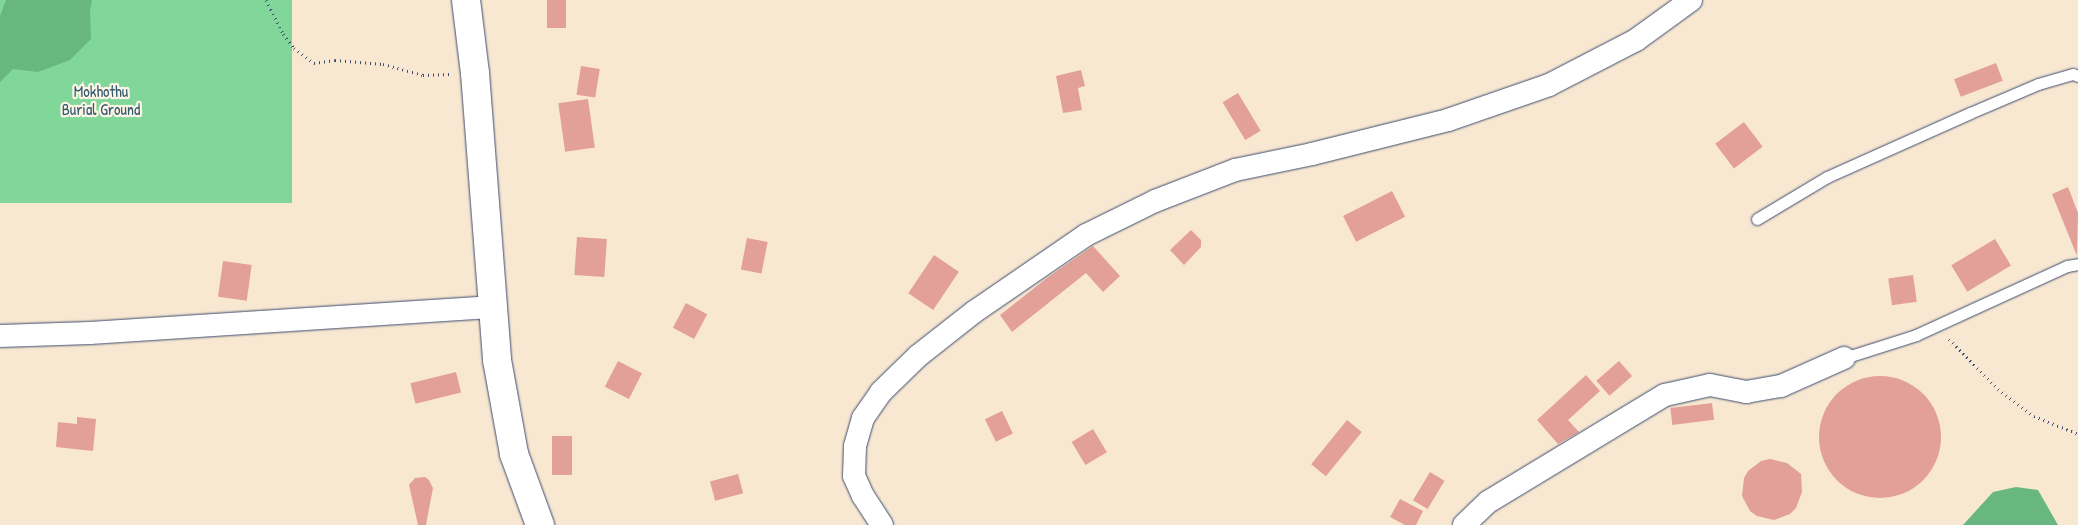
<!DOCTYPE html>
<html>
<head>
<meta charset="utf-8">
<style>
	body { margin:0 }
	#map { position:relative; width:2078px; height:525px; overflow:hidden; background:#f8e8d2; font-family:"Patrick Hand",sans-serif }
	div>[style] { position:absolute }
	.green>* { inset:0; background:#81d699; transform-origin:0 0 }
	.forest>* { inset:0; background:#68b781 }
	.building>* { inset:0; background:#e3a098; transform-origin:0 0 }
	.round { border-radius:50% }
	.path>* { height:3px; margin-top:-1.5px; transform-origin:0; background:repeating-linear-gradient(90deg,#3c4b6f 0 1px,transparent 0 5px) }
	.roads { filter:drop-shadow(0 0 1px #3c4b6f) drop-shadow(0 0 1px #3c4b6f) }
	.service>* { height:11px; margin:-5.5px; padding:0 5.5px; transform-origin:5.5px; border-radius:5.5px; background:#fff }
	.minor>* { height:22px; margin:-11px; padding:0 11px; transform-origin:11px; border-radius:11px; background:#fff }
	.secondary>* { height:28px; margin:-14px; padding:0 14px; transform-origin:14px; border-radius:14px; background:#fff }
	span { translate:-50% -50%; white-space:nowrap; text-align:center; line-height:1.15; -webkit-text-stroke:4.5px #fcf5e5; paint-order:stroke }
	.park-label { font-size:16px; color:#34596d }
</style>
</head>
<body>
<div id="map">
	<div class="green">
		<div style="left:0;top:0;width:292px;height:203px"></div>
	</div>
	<div class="forest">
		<div style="clip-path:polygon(6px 0,92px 0,90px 11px,91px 39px,70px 60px,38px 72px,13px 69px,0 82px,0 16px)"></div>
		<div style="clip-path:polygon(2016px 487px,2038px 490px,2058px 525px,1963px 525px,1993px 492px)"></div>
	</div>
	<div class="building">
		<div style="left:547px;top:0;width:19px;height:28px"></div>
		<div style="left:1996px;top:63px;width:19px;height:45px;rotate:69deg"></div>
		<div style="left:581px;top:66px;width:19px;height:29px;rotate:9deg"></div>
		<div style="clip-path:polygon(1081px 70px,1085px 86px,1078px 88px,1082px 110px,1063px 113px,1056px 76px)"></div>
		<div style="left:1238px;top:93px;width:44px;height:18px;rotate:59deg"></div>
		<div style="left:588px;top:99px;width:49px;height:30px;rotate:82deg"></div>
		<div style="left:1744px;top:122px;width:31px;height:36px;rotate:53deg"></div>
		<div style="clip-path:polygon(2068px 187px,2078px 213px,2077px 256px,2052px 194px)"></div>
		<div style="left:1392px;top:191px;width:29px;height:55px;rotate:63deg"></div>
		<div style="clip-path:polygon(1191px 230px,1201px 240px,1201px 247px,1184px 265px,1170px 250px)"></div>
		<div style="left:577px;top:237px;width:30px;height:38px;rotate:4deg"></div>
		<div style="left:747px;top:238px;width:21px;height:32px;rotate:11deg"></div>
		<div style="left:1995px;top:239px;width:31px;height:51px;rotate:59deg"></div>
		<div style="clip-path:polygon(1093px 246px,1120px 276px,1103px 292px,1086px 273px,1012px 332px,1000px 315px,1047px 278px)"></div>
		<div style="left:934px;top:255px;width:30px;height:46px;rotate:34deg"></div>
		<div style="left:223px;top:261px;width:29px;height:36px;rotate:8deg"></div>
		<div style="left:1913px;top:275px;width:27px;height:25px;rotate:82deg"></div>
		<div style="left:686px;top:303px;width:24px;height:28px;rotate:28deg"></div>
		<div style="left:618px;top:361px;width:27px;height:29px;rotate:27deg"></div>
		<div style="left:1619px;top:361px;width:20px;height:30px;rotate:49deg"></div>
		<div style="left:456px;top:372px;width:21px;height:47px;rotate:76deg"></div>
		<div style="clip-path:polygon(1586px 375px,1600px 391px,1568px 420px,1579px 432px,1558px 444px,1537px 420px)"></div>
		<div class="round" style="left:1819px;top:376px;width:122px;height:122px"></div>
		<div style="left:1712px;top:403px;width:17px;height:42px;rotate:83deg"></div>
		<div style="left:1002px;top:411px;width:25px;height:19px;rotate:64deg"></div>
		<div style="clip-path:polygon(77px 417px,96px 419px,93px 451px,56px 447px,58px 422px,77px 424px)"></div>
		<div style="left:1347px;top:420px;width:19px;height:57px;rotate:39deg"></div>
		<div style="left:1093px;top:429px;width:27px;height:25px;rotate:59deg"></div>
		<div style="left:552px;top:436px;width:20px;height:39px"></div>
		<div style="clip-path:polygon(1770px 459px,1787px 463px,1801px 474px,1802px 492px,1796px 508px,1790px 514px,1774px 520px,1757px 516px,1750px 511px,1742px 496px,1744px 478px,1748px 471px,1761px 461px)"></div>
		<div style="left:1430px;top:472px;width:17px;height:33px;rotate:31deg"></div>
		<div style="left:738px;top:474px;width:20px;height:29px;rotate:75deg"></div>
		<div style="clip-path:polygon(425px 477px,429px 480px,433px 488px,426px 525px,418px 525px,409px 485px,415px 478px)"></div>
		<div style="clip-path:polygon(1400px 499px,1423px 511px,1416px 525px,1405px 525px,1390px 517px)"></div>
	</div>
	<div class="path">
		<div style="left:266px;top:0;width:38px;rotate:63deg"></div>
		<div style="left:283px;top:34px;width:18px;rotate:52deg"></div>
		<div style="left:294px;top:48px;width:25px;rotate:37deg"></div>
		<div style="left:314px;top:63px;width:21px;rotate:-8deg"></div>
		<div style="left:335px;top:60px;width:48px;rotate:4.8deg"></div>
		<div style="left:383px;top:64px;width:41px;rotate:15.4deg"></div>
		<div style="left:423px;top:75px;width:28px;rotate:-2deg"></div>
		<div style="left:1949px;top:339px;width:70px;rotate:45.6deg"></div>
		<div style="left:1998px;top:389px;width:45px;rotate:36.9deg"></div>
		<div style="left:2034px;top:416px;width:48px;rotate:22.2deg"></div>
	</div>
	<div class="roads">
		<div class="service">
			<div style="left:1757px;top:219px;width:82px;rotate:-31deg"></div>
			<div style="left:1827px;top:177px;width:157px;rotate:-24.1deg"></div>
			<div style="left:1970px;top:113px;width:74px;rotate:-23.1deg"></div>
			<div style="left:2038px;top:84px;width:36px;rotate:-16deg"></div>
			<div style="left:2073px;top:74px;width:5px;rotate:22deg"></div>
			<div style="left:1844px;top:358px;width:76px;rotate:-17.7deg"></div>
			<div style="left:1916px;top:335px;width:166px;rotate:-24.6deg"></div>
			<div style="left:2067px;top:266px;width:11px;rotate:-10deg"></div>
		</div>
		<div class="minor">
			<div style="left:0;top:336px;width:90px;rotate:-1.9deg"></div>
			<div style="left:90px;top:333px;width:405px;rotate:-3.7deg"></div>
			<div style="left:882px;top:525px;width:35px;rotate:-123deg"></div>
			<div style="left:863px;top:496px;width:22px;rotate:-114deg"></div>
			<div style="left:854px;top:476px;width:30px;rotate:-88deg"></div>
			<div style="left:855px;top:446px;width:29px;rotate:-74deg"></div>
			<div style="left:863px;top:418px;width:32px;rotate:-55deg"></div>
			<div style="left:881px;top:392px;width:52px;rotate:-44.2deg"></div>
			<div style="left:918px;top:356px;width:71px;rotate:-38.2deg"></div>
			<div style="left:974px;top:312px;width:136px;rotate:-34.5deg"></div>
			<div style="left:1086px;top:235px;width:77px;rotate:-26.2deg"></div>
			<div style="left:1155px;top:201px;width:86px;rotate:-21.2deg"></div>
			<div style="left:1235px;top:170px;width:79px;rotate:-11.7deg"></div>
			<div style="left:1312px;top:154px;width:140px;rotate:-14deg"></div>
			<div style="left:1448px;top:120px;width:107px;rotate:-19.1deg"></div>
			<div style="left:1549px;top:85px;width:98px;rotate:-27.3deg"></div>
			<div style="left:1636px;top:40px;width:68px;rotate:-36deg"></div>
			<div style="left:1464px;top:525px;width:33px;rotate:-44deg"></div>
			<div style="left:1488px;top:502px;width:207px;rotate:-31.2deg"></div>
			<div style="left:1665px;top:395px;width:46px;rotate:-12.5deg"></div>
			<div style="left:1710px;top:385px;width:37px;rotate:11deg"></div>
			<div style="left:1746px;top:392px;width:36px;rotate:-10deg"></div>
			<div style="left:1781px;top:386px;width:69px;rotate:-24deg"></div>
		</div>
		<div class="secondary">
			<div style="left:466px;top:0;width:74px;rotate:83deg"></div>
			<div style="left:475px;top:73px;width:288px;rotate:85.6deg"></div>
			<div style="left:497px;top:360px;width:96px;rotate:79.7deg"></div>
			<div style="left:514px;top:454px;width:76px;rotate:69.9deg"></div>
		</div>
	</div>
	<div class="park-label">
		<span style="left:101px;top:100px">Mokhothu<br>Burial Ground</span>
	</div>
</div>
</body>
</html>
